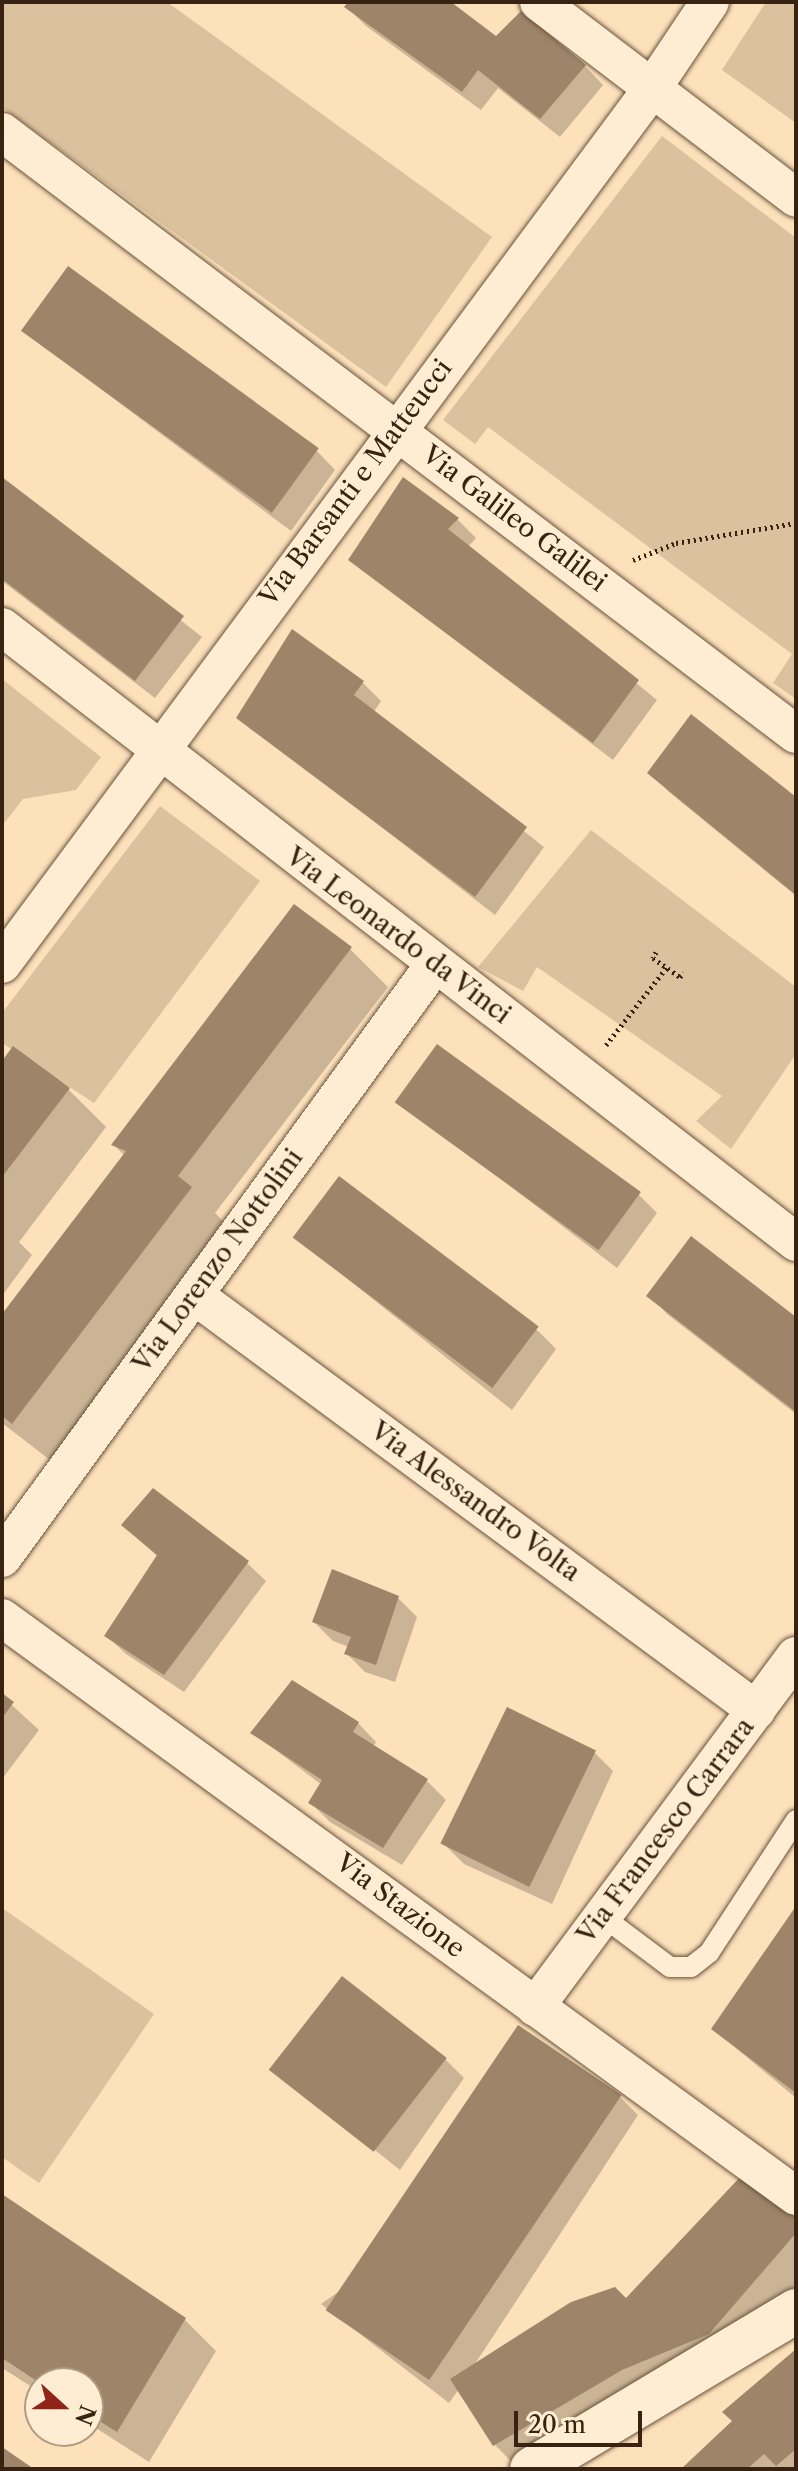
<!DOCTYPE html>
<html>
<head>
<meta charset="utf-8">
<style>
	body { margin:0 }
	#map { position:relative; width:798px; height:2471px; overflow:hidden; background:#fde1bb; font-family:"Libre Caslon Text",serif }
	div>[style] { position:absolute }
	.green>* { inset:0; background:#dcc19e }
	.shadow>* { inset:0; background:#0003 }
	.building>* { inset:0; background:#9e8569; transform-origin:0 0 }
	.path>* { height:5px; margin-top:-2.5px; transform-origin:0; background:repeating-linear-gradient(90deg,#382211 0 2px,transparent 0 6px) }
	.roads { filter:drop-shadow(0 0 2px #69523c) drop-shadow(0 0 2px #69523c) }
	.service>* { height:20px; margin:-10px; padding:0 10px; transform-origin:10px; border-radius:10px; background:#feecd3 }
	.minor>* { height:38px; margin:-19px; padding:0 19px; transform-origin:19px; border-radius:19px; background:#feecd3 }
	.tertiary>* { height:44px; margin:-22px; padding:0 22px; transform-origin:22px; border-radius:22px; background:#feecd3 }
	span { translate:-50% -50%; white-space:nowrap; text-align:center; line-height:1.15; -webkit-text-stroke:6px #feecd3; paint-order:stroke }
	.street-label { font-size:26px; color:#382211 }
	.frame { position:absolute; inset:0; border:4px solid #382211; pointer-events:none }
	.north { position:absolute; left:24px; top:2367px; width:80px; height:80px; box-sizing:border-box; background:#feecd3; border:2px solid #af9b85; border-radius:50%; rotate:111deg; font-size:22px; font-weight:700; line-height:32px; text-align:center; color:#382211 }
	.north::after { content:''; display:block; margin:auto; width:28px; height:36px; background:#8f2418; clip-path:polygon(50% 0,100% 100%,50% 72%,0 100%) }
	.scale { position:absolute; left:514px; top:2411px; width:128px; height:36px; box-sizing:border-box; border:4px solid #382211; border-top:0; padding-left:10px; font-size:24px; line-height:28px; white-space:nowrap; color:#382211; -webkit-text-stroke:6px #feecd3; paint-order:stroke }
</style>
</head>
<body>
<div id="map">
	<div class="green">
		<div style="clip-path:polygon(2px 2px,167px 2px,492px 237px,386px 387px,2px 107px)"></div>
		<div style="clip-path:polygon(766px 2px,796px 2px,796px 123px,722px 70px)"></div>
		<div style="clip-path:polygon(662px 136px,796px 238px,796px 699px,773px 683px,792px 654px,488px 427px,475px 444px,443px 420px)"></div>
		<div style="clip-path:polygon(2px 679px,101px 757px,76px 790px,23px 799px,2px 826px)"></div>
		<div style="clip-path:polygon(160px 806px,260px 881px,94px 1103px,2px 1043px,2px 1013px)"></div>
		<div style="clip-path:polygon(591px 830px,796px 987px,796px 1054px,731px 1149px,696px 1121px,722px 1096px,537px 967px,523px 991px,478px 967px)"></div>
		<div style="clip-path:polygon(2px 1908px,154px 2014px,39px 2183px,2px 2157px)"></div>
	</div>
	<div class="shadow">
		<div style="clip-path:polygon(350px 2px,448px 2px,496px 39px,585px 66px,603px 85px,560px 137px,498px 88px,481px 110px,366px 26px,347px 7px)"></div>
		<div style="clip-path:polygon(23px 331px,317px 451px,335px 470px,291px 531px)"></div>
		<div style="clip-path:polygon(2px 479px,202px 637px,155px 698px,2px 581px)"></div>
		<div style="clip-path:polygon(457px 519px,476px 538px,468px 547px,657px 700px,613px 760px,350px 560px)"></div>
		<div style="clip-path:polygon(363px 683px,381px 701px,374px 712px,544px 847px,495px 915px,239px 717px)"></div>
		<div style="clip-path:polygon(650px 773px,796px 800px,796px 896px,669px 792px)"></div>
		<div style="clip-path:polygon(350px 949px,388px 987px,215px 1213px,228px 1226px,50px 1460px,2px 1423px,2px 1317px,125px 1156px,114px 1145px)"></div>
		<div style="clip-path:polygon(2px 1064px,68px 1089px,106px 1127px,19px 1242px,32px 1255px,2px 1296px)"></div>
		<div style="clip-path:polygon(404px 1105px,638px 1194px,657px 1213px,617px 1268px)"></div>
		<div style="clip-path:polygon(295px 1237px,537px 1330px,556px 1349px,512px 1410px)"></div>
		<div style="clip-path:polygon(649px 1295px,796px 1319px,796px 1414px,667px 1314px)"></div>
		<div style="clip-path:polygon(124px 1525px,247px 1563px,266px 1581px,184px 1692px,126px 1654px,107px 1636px,158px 1557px)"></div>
		<div style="clip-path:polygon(398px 1598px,417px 1617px,395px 1682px,365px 1672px,346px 1653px,349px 1647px,333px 1641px,314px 1622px)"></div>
		<div style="clip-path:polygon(2px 1696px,39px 1730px,2px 1779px)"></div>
		<div style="clip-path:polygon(358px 1723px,376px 1742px,373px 1747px,427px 1781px,446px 1800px,402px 1865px,330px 1822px,311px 1803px,322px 1785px,253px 1733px)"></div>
		<div style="clip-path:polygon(594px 1752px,613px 1771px,552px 1904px,464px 1864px,445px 1845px)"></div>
		<div style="clip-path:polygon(796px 1909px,796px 2098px,713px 2029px)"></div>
		<div style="clip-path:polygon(445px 2059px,464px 2078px,400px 2170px,282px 2076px)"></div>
		<div style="clip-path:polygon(619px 2096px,638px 2115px,473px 2367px,796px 2221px,796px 2301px,519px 2469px,495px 2445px,459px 2389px,449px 2403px,321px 2304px)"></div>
		<div style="clip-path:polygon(2px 2196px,184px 2319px,216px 2351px,149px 2462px,88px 2423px,88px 2383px,40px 2383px,40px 2392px,2px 2368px)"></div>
		<div style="clip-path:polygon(796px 2351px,796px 2469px,684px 2469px,734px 2421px)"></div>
	</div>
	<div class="building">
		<div style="clip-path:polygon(348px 2px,451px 2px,496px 36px,521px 11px,586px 65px,540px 119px,478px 70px,462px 92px,344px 7px)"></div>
		<div style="left:68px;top:266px;width:310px;height:80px;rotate:36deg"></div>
		<div style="clip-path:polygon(2px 477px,184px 616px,135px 681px,2px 579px)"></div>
		<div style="clip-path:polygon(403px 477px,459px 518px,448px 529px,639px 680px,593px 743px,348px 560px)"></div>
		<div style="clip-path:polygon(292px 629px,364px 681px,354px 695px,527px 827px,475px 897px,236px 718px)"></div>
		<div style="clip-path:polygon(691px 714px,796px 797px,796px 895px,647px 773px)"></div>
		<div style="clip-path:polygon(294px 904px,352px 947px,178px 1176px,192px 1187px,12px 1424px,2px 1416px,2px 1314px,126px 1151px,111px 1145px)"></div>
		<div style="left:437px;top:1044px;width:252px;height:72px;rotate:36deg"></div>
		<div style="clip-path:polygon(13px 1046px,70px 1088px,2px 1177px,2px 1061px)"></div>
		<div style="left:339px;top:1176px;width:250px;height:77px;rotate:37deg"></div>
		<div style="clip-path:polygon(691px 1236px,796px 1317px,796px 1412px,646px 1296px)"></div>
		<div style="clip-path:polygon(153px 1488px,249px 1561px,164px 1675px,104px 1636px,157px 1555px,121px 1525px)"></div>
		<div style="clip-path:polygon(332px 1569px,399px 1596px,376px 1665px,344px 1654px,351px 1637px,312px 1622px)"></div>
		<div style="clip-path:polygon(292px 1680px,359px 1722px,353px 1732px,428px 1779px,383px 1848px,308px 1803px,322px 1780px,250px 1733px)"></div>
		<div style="clip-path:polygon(2px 1693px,14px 1702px,2px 1718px)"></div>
		<div style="left:507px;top:1707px;width:99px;height:152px;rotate:26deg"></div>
		<div style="clip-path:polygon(796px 1906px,796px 2093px,711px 2029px)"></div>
		<div style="left:342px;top:1976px;width:133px;height:119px;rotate:38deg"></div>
		<div style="left:518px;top:2025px;width:125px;height:344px;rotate:34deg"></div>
		<div style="clip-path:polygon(743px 2174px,796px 2218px,796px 2233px,709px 2334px,622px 2370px,493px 2446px,450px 2379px,571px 2302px,615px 2287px,626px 2298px)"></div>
		<div style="clip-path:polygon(2px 2194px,186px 2318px,117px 2432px,88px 2414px,88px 2383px,40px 2383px,2px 2358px)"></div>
		<div style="clip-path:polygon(796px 2349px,796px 2449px,776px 2466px,764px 2454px,747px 2469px,681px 2469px,732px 2421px,722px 2412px)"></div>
		<div style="clip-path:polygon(2px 2447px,34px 2469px,2px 2469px)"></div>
	</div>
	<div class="path">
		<div style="left:633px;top:560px;width:46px;rotate:-21.6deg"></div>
		<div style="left:676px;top:543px;width:122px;rotate:-9.5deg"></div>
		<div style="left:656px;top:952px;width:7px;rotate:117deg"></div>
		<div style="left:653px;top:958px;width:33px;rotate:35deg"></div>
		<div style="left:680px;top:977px;width:6px;rotate:-51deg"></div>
		<div style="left:606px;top:1045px;width:99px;rotate:-52deg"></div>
	</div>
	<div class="roads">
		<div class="service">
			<div style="left:602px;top:1916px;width:85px;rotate:36.9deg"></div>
			<div style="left:670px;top:1967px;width:21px"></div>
			<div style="left:691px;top:1967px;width:23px;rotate:-38deg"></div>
			<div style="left:709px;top:1953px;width:159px;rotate:-56.8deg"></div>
		</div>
		<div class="minor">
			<div style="left:539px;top:2px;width:323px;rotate:37.3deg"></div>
			<div style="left:2px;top:132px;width:996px;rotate:37.17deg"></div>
			<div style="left:2px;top:627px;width:1004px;rotate:37.76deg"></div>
			<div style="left:2px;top:964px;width:1089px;rotate:-53.4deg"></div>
			<div style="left:651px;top:90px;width:106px;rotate:-56.2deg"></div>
			<div style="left:194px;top:1295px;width:699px;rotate:36.44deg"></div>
			<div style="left:2px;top:1558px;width:735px;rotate:-53.91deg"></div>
			<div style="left:2px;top:1618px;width:982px;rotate:36.05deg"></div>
			<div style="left:535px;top:2007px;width:437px;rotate:-53.4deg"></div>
		</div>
		<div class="tertiary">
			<div style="left:532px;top:2469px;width:308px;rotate:-30.9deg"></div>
		</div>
	</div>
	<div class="street-label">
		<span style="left:356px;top:483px;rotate:-53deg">Via Barsanti e Matteucci</span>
		<span style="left:514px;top:519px;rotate:37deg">Via Galileo Galilei</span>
		<span style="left:398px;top:936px;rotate:37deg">Via Leonardo da Vinci</span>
		<span style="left:218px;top:1261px;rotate:-54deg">Via Lorenzo Nottolini</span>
		<span style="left:475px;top:1502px;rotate:36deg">Via Alessandro Volta</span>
		<span style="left:666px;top:1831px;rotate:-53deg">Via Francesco Carrara</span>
		<span style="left:400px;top:1906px;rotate:37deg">Via Stazione</span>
	</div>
	<div class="frame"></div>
	<div class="north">N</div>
	<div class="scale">20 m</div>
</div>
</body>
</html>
